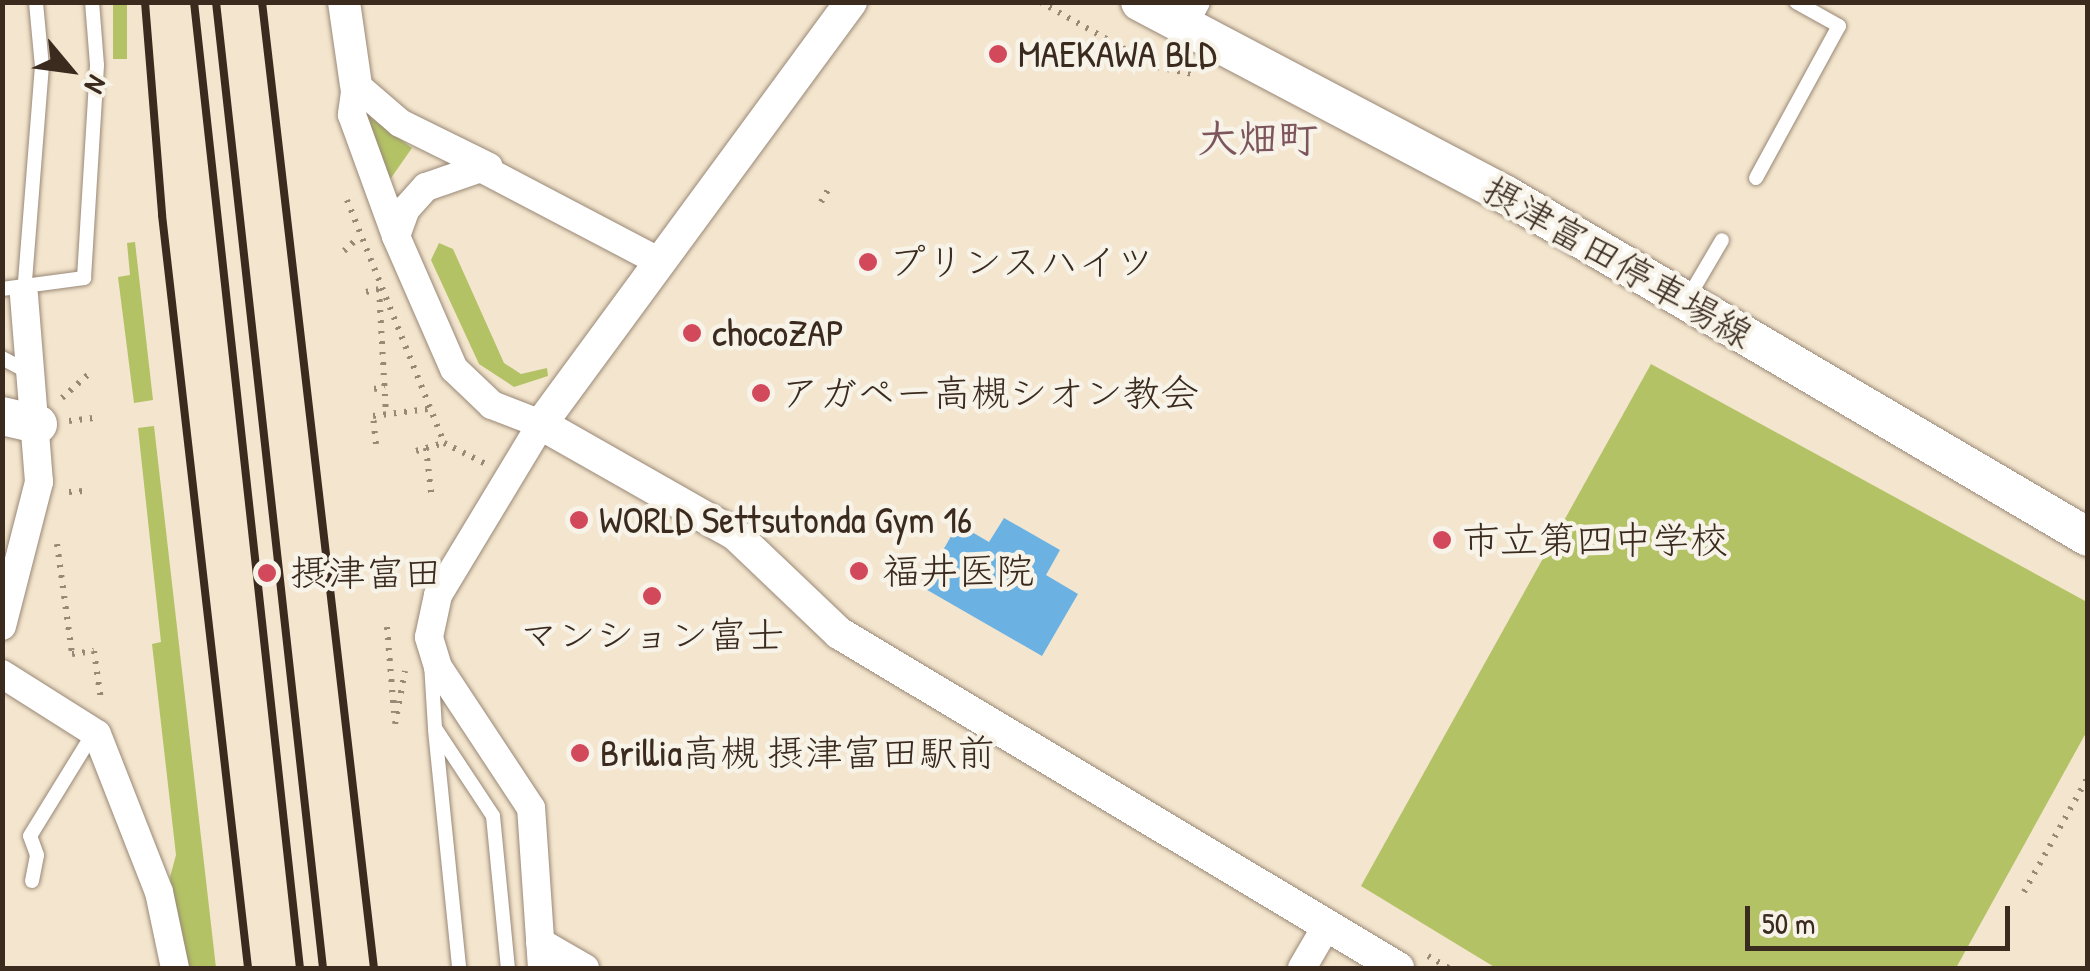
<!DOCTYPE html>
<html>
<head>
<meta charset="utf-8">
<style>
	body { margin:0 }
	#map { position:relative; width:2090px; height:971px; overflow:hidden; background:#f4e5ce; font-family:"Patrick Hand","Klee One",sans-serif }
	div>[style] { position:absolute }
	.green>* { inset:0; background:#b3c265; transform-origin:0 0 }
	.water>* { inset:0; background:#6bb2e2 }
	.path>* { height:6px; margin-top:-3px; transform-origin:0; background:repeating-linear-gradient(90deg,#988876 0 2.5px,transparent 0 10.5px) }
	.roads { filter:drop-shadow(0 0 2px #988876) drop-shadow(0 0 2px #988876) }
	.service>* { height:14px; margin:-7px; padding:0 7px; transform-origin:7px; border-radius:7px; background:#fff }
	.minor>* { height:28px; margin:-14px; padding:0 14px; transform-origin:14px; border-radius:14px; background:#fff }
	.tertiary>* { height:32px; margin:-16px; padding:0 16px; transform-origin:16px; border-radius:16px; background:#fff }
	.secondary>* { height:38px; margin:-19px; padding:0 19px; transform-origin:19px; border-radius:19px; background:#fff }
	.rail>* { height:8px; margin:-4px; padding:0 4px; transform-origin:4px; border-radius:4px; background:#3b2a1e }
	.dots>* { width:28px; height:28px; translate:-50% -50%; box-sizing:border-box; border:5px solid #f7f3e8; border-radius:50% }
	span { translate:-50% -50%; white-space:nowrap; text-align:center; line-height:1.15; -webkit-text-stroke:9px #f7f3e8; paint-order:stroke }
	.poi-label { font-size:38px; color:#3b2a1e }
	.left { translate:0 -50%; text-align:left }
	.street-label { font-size:38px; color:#3b2a1e }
	.neighbourhood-label { font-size:40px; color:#7d565d; font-weight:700 }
	.frame { position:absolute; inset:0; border:5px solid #3b2a1e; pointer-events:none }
	.north { position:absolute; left:20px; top:20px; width:100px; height:100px; -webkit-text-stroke:8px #f7f3e8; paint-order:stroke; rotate:119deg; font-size:28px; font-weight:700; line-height:40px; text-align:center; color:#3b2a1e }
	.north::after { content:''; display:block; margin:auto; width:35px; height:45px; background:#3b2a1e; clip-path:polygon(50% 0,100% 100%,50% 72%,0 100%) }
	.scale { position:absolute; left:1745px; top:906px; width:265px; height:45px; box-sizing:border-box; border:5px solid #3b2a1e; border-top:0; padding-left:12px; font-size:30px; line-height:35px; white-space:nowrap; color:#3b2a1e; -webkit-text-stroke:8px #f7f3e8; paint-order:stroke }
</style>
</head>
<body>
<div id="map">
	<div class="green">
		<div style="left:113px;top:3px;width:14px;height:56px"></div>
		<div style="clip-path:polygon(362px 111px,412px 148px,391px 178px,389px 178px)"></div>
		<div style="clip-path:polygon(135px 242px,153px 400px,134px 403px,118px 277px,130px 275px,127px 243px)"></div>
		<div style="clip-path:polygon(439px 243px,453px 249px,504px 363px,521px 374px,547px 368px,548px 376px,514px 387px,479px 364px,431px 260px)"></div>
		<div style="clip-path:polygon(1651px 364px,2087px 602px,2087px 731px,1956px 968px,1496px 968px,1361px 886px)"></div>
		<div style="clip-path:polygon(154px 426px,216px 968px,180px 968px,170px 877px,176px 855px,152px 644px,161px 642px,138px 428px)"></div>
	</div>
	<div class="water">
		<div style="clip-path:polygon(1004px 518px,1060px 550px,1046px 575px,1078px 594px,1042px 656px,922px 587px,958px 524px,989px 542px)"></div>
	</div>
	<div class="path">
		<div style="left:1040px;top:2px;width:134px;rotate:29.1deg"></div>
		<div style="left:1157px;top:67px;width:37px;rotate:11deg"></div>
		<div style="left:347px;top:200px;width:262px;rotate:68.2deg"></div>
		<div style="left:444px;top:443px;width:45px;rotate:26.6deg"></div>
		<div style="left:821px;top:202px;width:14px;rotate:-60deg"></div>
		<div style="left:344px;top:251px;width:19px;rotate:-43deg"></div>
		<div style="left:366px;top:292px;width:13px;rotate:-13deg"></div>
		<div style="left:379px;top:289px;width:125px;rotate:86.8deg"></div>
		<div style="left:374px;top:389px;width:11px;rotate:-10deg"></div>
		<div style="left:62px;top:398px;width:36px;rotate:-42deg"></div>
		<div style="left:69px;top:421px;width:25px;rotate:-7deg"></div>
		<div style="left:376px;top:444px;width:28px;rotate:-96deg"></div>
		<div style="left:373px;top:416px;width:55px;rotate:-7.3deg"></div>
		<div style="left:426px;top:448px;width:52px;rotate:83.4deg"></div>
		<div style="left:416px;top:451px;width:29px;rotate:-16deg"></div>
		<div style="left:69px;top:492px;width:15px;rotate:-4deg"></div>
		<div style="left:57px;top:544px;width:111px;rotate:82.2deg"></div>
		<div style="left:72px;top:654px;width:22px;rotate:-8deg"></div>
		<div style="left:94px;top:651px;width:49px;rotate:81.9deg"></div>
		<div style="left:387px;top:627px;width:86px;rotate:85.3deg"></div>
		<div style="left:395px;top:724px;width:54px;rotate:-79.3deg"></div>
		<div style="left:2024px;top:892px;width:132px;rotate:-60.9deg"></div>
		<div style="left:1428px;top:956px;width:24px;rotate:30deg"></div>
	</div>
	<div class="roads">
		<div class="service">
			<div style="left:1756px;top:178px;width:173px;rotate:-61.4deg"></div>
			<div style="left:1839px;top:26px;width:49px;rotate:-150.8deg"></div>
			<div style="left:2px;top:289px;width:83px;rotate:-7.6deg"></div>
			<div style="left:84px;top:278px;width:213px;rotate:-86.5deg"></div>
			<div style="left:97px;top:65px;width:63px;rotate:-94.5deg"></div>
			<div style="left:24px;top:294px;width:228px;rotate:-85.5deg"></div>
			<div style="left:42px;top:67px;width:65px;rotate:-95.3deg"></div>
			<div style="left:1688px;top:298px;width:67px;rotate:-59.6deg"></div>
			<div style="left:2px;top:358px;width:34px;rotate:28deg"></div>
			<div style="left:431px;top:663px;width:65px;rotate:86.5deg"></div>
			<div style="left:435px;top:728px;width:105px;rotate:56.6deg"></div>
			<div style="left:493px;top:816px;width:153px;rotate:84.4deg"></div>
			<div style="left:435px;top:730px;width:239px;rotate:84.2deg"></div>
			<div style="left:32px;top:881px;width:26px;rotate:-79deg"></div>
			<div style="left:37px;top:855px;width:20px;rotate:-110deg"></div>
			<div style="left:30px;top:836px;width:122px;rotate:-58.4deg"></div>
		</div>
		<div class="minor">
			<div style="left:1183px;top:25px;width:26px;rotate:-61deg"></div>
			<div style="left:356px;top:85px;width:58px;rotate:40.8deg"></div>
			<div style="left:400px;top:123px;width:99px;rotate:26.3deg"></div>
			<div style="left:356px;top:85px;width:30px;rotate:98deg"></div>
			<div style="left:352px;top:115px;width:129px;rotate:70deg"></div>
			<div style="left:2px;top:626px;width:149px;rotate:-75.6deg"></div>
			<div style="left:39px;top:482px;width:188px;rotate:-94.6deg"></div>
			<div style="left:2px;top:674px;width:112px;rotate:32.3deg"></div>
			<div style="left:97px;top:734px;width:170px;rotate:68.6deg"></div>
			<div style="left:159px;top:892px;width:78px;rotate:78.1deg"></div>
			<div style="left:540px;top:942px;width:52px;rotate:30deg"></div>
			<div style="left:542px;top:968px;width:160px;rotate:-93.9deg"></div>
			<div style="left:531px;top:808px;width:169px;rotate:-123.4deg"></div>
			<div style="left:438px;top:667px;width:31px;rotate:-107deg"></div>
			<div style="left:429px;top:637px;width:43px;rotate:-77.9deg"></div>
			<div style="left:438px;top:595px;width:200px;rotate:-58.9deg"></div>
			<div style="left:541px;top:424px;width:53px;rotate:-158.8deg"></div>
			<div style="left:492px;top:405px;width:52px;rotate:-136.5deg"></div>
			<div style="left:454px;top:369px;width:145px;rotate:-113.6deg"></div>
			<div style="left:396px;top:236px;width:29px;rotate:-70deg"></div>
			<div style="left:406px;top:209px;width:30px;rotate:-48deg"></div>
			<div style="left:426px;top:187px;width:58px;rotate:-19.1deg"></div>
			<div style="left:481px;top:168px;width:202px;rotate:27.7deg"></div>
			<div style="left:1302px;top:968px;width:50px;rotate:-59.8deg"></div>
		</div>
		<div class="tertiary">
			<div style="left:344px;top:2px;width:84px;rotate:81.8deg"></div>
			<div style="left:851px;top:2px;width:524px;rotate:126.3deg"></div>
			<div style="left:541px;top:424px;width:223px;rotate:29.6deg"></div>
			<div style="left:735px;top:534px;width:144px;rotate:43.6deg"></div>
			<div style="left:839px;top:633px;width:652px;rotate:30.93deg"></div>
		</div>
		<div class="secondary">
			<div style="left:1140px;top:2px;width:414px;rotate:27.8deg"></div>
			<div style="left:1506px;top:195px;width:675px;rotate:30.44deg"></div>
			<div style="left:2px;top:416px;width:37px;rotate:13deg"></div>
		</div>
	</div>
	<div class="rail">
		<div style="left:145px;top:2px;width:214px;rotate:85.4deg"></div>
		<div style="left:162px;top:215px;width:758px;rotate:83.48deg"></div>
		<div style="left:194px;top:2px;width:972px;rotate:83.74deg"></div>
		<div style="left:216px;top:2px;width:972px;rotate:83.68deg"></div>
		<div style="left:262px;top:2px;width:972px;rotate:83.39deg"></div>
	</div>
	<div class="dots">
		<div style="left:998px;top:54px;background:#d1495b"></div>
		<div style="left:868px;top:262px;background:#d1495b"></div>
		<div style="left:692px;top:333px;background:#d1495b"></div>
		<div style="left:761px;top:393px;background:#d1495b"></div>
		<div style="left:579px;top:520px;background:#d1495b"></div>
		<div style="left:1442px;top:540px;background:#d1495b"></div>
		<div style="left:859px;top:571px;background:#d1495b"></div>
		<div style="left:267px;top:573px;background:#d1495b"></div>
		<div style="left:652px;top:596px;background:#d1495b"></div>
		<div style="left:580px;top:753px;background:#d1495b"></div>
	</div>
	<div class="poi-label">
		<span class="left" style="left:1018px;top:54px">MAEKAWA BLD</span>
		<span class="left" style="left:888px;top:262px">プリンスハイツ</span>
		<span class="left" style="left:712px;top:333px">chocoZAP</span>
		<span class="left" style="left:781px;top:393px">アガペー高槻シオン教会</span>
		<span class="left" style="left:599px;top:520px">WORLD Settsutonda Gym 16</span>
		<span class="left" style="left:1462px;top:540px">市立第四中学校</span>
		<span class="left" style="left:882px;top:571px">福井医院</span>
		<span class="left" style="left:290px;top:573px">摂津富田</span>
		<span style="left:652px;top:635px">マンション富士</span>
		<span class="left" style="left:600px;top:753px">Brillia高槻 摂津富田駅前</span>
	</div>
	<div class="street-label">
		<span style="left:1618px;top:262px;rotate:30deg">摂津富田停車場線</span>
	</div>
	<div class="neighbourhood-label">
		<span style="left:1258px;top:137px">大畑町</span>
	</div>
	<div class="frame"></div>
	<div class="north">N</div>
	<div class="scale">50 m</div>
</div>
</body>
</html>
